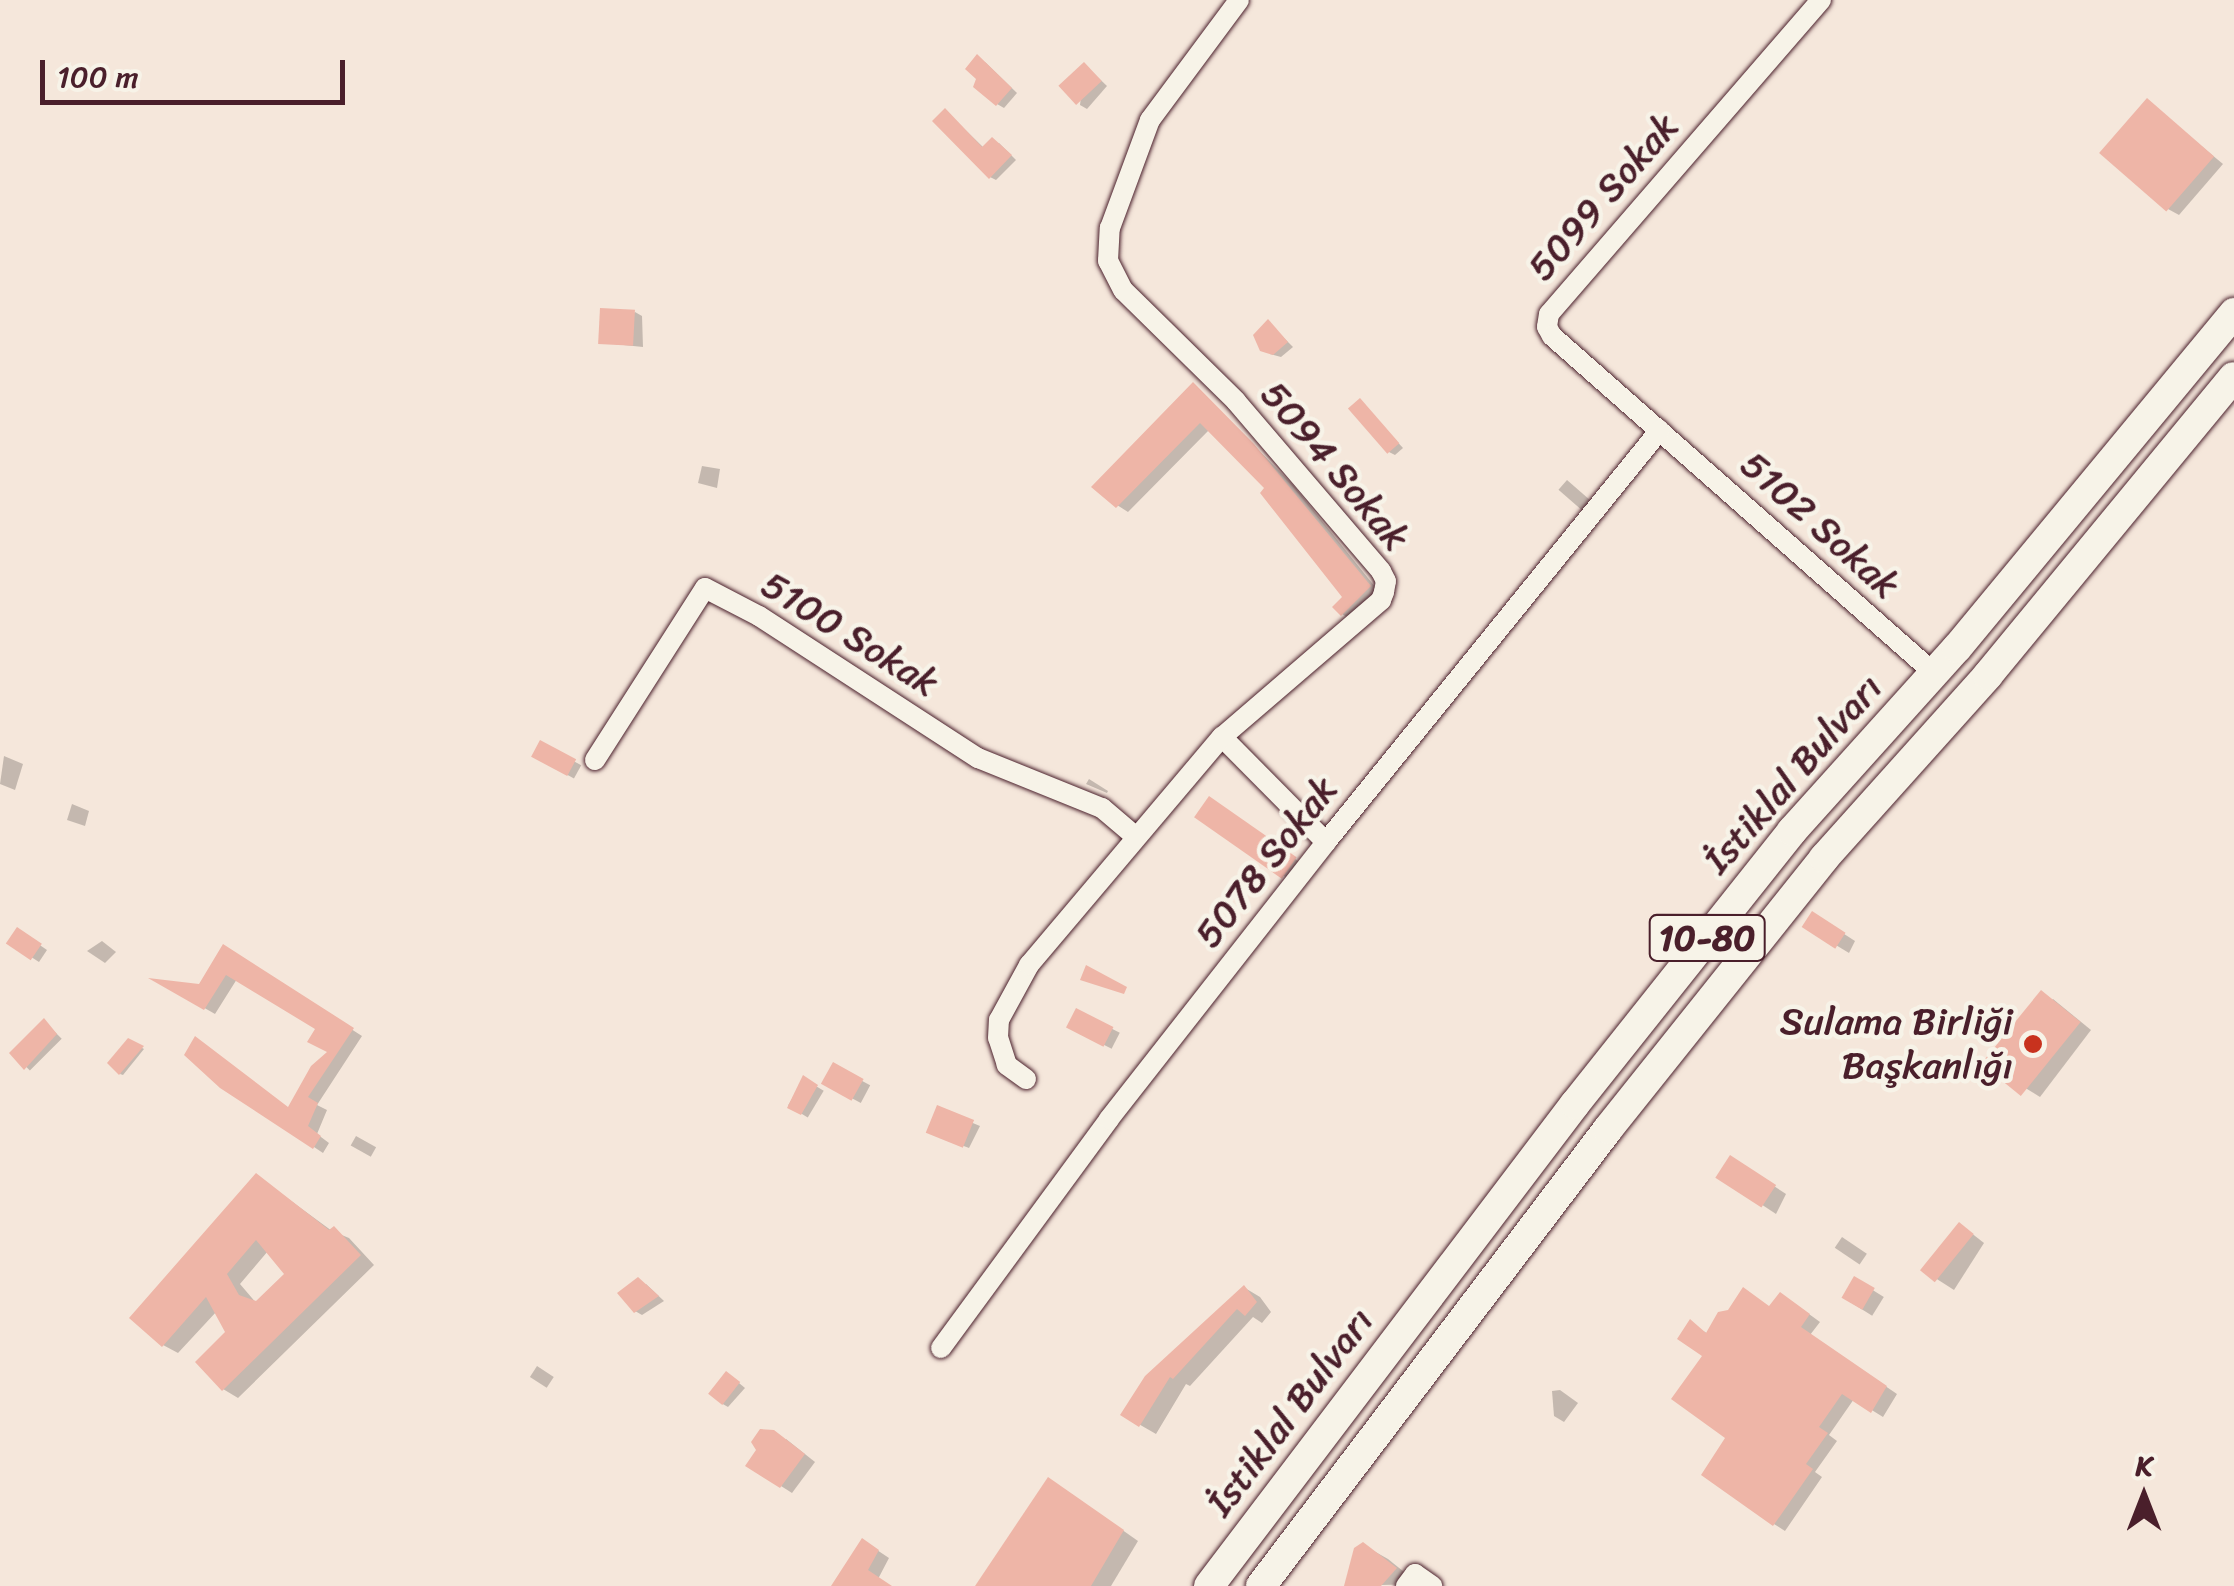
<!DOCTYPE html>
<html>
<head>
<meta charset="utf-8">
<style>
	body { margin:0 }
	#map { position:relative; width:2234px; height:1586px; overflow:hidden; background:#f5e7db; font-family:Sriracha,sans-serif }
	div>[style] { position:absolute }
	.shadow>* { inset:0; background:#0003; transform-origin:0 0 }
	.building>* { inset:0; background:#eeb5a7; transform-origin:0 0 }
	.roads { filter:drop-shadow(0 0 2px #4a1f2b) drop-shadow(0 0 2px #4a1f2b) }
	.minor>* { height:20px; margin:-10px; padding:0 10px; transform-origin:10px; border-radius:10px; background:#f7f3e8 }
	.primary>* { height:30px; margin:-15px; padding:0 15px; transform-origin:15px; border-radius:15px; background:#f7f3e8 }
	.dots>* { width:28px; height:28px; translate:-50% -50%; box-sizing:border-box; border:5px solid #f7f3e8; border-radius:50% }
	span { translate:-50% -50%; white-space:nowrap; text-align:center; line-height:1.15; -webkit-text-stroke:9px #f7f3e8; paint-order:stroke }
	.shield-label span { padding:2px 8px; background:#f7f3e8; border:2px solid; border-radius:8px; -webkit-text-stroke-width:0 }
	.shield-label { font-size:35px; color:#4a1f2b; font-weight:700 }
	.street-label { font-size:38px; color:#4a1f2b }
	.poi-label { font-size:38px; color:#4a1f2b }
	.right { translate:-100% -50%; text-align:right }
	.north { position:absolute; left:2094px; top:1446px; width:100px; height:100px; -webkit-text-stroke:8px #f7f3e8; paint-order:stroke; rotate:0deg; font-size:28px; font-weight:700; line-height:40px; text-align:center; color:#4a1f2b }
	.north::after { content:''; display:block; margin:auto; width:35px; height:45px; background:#4a1f2b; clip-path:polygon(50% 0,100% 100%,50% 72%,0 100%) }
	.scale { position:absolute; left:40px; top:60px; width:305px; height:45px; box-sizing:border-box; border:5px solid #4a1f2b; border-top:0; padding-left:12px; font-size:30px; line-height:35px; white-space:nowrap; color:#4a1f2b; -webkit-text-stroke:8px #f7f3e8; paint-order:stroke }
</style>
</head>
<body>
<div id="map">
	<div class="shadow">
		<div style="clip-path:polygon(985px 62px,1017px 93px,1004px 108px,997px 104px)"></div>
		<div style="clip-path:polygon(1085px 65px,1107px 86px,1087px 109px,1080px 105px)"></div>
		<div style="clip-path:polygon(2148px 102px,2223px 164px,2179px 215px,2168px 209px)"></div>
		<div style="clip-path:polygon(946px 111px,984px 148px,999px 143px,1016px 160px,996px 180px,990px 177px)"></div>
		<div style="clip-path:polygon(635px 312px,642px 316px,643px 347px,604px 343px)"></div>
		<div style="clip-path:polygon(1269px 323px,1293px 347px,1281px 357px,1270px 354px)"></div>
		<div style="clip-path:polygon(1194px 385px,1293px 485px,1380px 593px,1353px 621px,1342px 614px,1346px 597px,1268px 488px,1210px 429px,1128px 512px,1117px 505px)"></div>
		<div style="clip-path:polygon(1360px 401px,1403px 448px,1395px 455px,1389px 452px)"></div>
		<div style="clip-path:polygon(702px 466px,720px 469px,717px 488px,698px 483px)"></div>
		<div style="left:1567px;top:480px;width:35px;height:13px;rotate:41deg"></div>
		<div style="left:541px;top:743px;width:46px;height:15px;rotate:29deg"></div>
		<div style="clip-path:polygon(4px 756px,23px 764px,15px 790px,0 784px)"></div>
		<div style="clip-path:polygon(1089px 779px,1108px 791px,1107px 793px,1086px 784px)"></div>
		<div style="clip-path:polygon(72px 804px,89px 811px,85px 826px,67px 820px)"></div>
		<div style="clip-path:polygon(1220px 805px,1305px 866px,1293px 881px,1282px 875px)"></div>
		<div style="clip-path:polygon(1824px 921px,1855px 941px,1849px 953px,1806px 927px)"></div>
		<div style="clip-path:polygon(25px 935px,47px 950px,39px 962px,11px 944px)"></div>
		<div style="clip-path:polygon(102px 941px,116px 952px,105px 963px,87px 951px)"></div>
		<div style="clip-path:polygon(223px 947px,362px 1036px,317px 1105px,327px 1110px,317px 1134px,329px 1143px,323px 1153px,314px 1147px,290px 1109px,331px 1052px,319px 1028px,237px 979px,215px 1014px,159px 982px,200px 986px)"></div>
		<div style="clip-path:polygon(2053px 999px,2091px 1030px,2040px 1097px,1988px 1065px)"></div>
		<div style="left:1077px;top:1011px;width:48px;height:18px;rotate:27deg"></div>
		<div style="left:44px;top:1021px;width:25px;height:45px;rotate:45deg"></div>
		<div style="clip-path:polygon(129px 1041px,144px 1049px,123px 1075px,120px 1074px)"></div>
		<div style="left:834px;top:1066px;width:41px;height:20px;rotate:28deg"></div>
		<div style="left:804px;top:1079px;width:23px;height:31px;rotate:31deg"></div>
		<div style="clip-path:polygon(939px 1109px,980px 1126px,969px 1148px,935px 1135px)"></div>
		<div style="left:356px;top:1136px;width:23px;height:11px;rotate:29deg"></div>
		<div style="clip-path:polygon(1742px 1165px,1786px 1194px,1776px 1214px,1720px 1177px)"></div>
		<div style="clip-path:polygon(evenodd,257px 1176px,332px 1231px,349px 1238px,374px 1265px,238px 1398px,223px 1389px,228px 1333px,217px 1311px,178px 1353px,163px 1345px,257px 1176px,268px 1251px,288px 1274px,257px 1304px,240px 1284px,268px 1251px)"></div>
		<div style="clip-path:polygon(1970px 1232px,1984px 1243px,1954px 1290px,1929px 1274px)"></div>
		<div style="left:1842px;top:1237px;width:30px;height:13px;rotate:34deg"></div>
		<div style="left:1855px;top:1279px;width:34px;height:22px;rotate:32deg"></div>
		<div style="clip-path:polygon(646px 1284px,664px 1301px,642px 1315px,635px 1311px)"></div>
		<div style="clip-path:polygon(1245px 1288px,1260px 1297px,1271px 1312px,1262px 1323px,1253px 1317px,1190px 1386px,1186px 1384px,1156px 1434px,1123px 1415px)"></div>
		<div style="clip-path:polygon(1791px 1301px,1820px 1322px,1810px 1335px,1897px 1394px,1883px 1417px,1854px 1399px,1829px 1435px,1837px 1441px,1815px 1472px,1822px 1477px,1785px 1531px,1774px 1524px,1729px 1437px,1706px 1355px,1691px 1323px,1708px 1334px)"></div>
		<div style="left:537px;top:1366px;width:20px;height:13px;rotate:33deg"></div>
		<div style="clip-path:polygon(733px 1378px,745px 1388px,728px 1407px,721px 1403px)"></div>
		<div style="clip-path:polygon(1560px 1390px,1578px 1403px,1564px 1422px,1554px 1416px,1552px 1391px)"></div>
		<div style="clip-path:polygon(786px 1439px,815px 1462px,792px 1493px,781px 1486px)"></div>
		<div style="clip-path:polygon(1064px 1489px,1138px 1541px,1111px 1586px,978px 1586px)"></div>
		<div style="clip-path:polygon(1363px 1545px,1388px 1559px,1419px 1584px,1346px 1586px)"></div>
		<div style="clip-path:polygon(874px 1548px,889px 1558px,878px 1579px,889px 1586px,834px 1586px)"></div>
	</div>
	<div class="building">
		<div style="clip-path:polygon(977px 54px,1012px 88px,996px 106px,973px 87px,976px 79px,965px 69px)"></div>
		<div style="left:1084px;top:62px;width:26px;height:35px;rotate:47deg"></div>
		<div style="left:2147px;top:98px;width:89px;height:73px;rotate:41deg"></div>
		<div style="clip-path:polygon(945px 108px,982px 147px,992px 137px,1012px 155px,989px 179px,932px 121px)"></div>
		<div style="left:600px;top:308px;width:35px;height:36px;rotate:3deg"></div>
		<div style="clip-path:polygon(1268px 319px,1288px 342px,1273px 355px,1260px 351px,1253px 335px)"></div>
		<div style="clip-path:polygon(1193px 382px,1254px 444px,1371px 586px,1341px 616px,1332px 607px,1342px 597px,1260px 493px,1264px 488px,1200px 423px,1116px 508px,1091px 487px)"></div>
		<div style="left:1360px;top:398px;width:60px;height:16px;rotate:49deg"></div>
		<div style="left:540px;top:740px;width:41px;height:19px;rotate:28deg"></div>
		<div style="left:1209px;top:796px;width:107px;height:26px;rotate:35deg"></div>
		<div style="left:1812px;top:911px;width:40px;height:19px;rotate:33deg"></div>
		<div style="left:17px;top:927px;width:30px;height:20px;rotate:34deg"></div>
		<div style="clip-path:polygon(223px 944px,354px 1028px,308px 1097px,318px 1103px,308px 1126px,321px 1136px,313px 1149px,220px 1088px,184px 1055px,195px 1036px,288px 1107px,311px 1066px,327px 1052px,307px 1042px,315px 1029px,226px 975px,204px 1010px,148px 978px,199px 984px)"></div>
		<div style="clip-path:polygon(1086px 965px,1127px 987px,1124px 994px,1080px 980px)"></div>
		<div style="left:2041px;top:990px;width:51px;height:95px;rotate:39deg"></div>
		<div style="left:1076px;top:1008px;width:42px;height:22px;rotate:27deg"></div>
		<div style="clip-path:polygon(44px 1018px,57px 1034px,24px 1070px,9px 1053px)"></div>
		<div style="clip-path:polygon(128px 1038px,144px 1046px,119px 1075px,107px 1063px)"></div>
		<div style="left:833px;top:1062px;width:35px;height:25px;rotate:29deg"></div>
		<div style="clip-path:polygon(803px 1075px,818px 1085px,801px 1115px,787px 1108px)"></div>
		<div style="left:937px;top:1105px;width:40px;height:30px;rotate:22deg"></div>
		<div style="left:1730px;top:1155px;width:55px;height:27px;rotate:33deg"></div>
		<div style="clip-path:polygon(evenodd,256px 1173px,329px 1230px,334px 1226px,361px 1255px,222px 1391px,195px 1362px,225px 1332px,206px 1297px,162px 1347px,129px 1318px,256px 1173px,256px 1240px,284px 1274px,256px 1301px,239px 1295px,227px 1274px,256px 1240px)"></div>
		<div style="left:1959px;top:1222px;width:19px;height:62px;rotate:39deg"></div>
		<div style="left:1854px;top:1276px;width:24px;height:25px;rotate:30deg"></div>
		<div style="clip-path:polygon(638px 1277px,659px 1296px,634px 1313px,617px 1293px)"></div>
		<div style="clip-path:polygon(1244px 1285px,1257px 1302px,1245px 1316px,1237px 1309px,1173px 1379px,1170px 1377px,1139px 1427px,1120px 1415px,1145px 1376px)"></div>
		<div style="clip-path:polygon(1743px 1287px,1769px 1306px,1780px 1292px,1810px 1314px,1801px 1327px,1887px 1386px,1871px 1413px,1842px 1394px,1819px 1427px,1828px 1433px,1806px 1464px,1813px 1469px,1773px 1526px,1701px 1475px,1725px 1438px,1671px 1399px,1702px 1356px,1677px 1339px,1690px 1319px,1706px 1333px,1718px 1312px,1728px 1310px)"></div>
		<div style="left:726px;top:1371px;width:18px;height:29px;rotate:38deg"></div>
		<div style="clip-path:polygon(760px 1429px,774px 1430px,805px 1454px,780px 1488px,745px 1466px,756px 1450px,751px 1442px)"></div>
		<div style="clip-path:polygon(1048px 1477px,1124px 1530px,1091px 1586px,975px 1586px)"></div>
		<div style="clip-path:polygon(862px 1538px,879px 1550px,868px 1570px,892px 1586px,831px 1586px)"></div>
		<div style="clip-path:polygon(1363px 1542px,1397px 1568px,1381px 1586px,1344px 1586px,1354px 1548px)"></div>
	</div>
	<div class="roads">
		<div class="minor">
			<div style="left:1821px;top:0;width:415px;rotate:130.9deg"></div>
			<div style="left:1549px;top:314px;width:13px;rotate:99deg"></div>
			<div style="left:1547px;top:327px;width:10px;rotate:61deg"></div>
			<div style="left:1552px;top:336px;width:509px;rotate:41.42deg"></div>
			<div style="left:1222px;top:737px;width:148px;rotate:45.3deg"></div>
			<div style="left:595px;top:760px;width:204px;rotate:-57.4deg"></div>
			<div style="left:705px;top:588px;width:61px;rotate:27.4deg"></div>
			<div style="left:759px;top:616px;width:261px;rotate:33deg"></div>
			<div style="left:978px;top:758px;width:134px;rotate:22deg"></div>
			<div style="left:1102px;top:808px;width:43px;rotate:40.3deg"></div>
			<div style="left:1026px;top:1079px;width:24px;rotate:-144deg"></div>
			<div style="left:1007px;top:1065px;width:28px;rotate:-108deg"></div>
			<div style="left:998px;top:1038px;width:18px;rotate:-87deg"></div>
			<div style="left:999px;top:1020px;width:63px;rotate:-61.4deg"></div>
			<div style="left:1029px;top:965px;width:299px;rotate:-49.8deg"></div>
			<div style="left:1222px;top:737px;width:210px;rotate:-40.7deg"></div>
			<div style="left:1381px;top:600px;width:9px;rotate:-69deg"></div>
			<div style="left:1384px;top:592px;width:11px;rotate:-80deg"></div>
			<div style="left:1386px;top:581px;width:11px;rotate:-117deg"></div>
			<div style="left:1381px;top:571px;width:223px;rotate:-130.5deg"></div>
			<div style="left:1236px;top:401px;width:158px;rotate:-135.5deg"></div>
			<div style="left:1123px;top:290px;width:33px;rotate:-117deg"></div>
			<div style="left:1108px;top:261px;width:33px;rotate:-87deg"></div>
			<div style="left:1110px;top:228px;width:115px;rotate:-69.7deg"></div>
			<div style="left:1150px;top:120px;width:149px;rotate:-53.4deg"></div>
			<div style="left:941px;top:1348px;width:284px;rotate:-53.7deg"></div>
			<div style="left:1109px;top:1119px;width:352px;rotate:-51.9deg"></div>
			<div style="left:1326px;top:842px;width:530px;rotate:-50.97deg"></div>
			<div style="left:1406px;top:1586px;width:15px;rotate:-53deg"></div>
			<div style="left:1415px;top:1574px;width:21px;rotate:35deg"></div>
		</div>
		<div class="primary">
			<div style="left:1209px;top:1586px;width:605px;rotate:-52.79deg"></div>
			<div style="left:1575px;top:1104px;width:349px;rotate:-51.5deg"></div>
			<div style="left:1792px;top:831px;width:246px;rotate:-48deg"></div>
			<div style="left:1957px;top:648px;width:435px;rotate:-50.4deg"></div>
			<div style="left:1261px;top:1586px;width:574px;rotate:-52.79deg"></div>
			<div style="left:1608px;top:1129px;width:347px;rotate:-51.4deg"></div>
			<div style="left:1824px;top:858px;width:246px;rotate:-48.1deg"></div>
			<div style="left:1988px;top:675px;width:386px;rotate:-50.5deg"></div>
		</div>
	</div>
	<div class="dots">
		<div style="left:2033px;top:1044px;background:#c8321e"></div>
	</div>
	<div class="shield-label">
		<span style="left:1707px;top:938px">10-80</span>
	</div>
	<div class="street-label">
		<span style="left:1603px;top:197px;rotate:-49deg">5099 Sokak</span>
		<span style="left:1335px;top:466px;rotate:50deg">5094 Sokak</span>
		<span style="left:1820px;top:525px;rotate:42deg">5102 Sokak</span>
		<span style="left:850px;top:634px;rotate:32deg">5100 Sokak</span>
		<span style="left:1793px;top:774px;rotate:-49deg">İstiklal Bulvarı</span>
		<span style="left:1266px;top:862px;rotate:-52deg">5078 Sokak</span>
		<span style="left:1290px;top:1412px;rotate:-53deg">İstiklal Bulvarı</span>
	</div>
	<div class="poi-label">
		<span class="right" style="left:2013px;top:1044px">Sulama Birliği<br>Başkanlığı</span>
	</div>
	<div class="north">K</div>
	<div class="scale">100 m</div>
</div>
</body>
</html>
